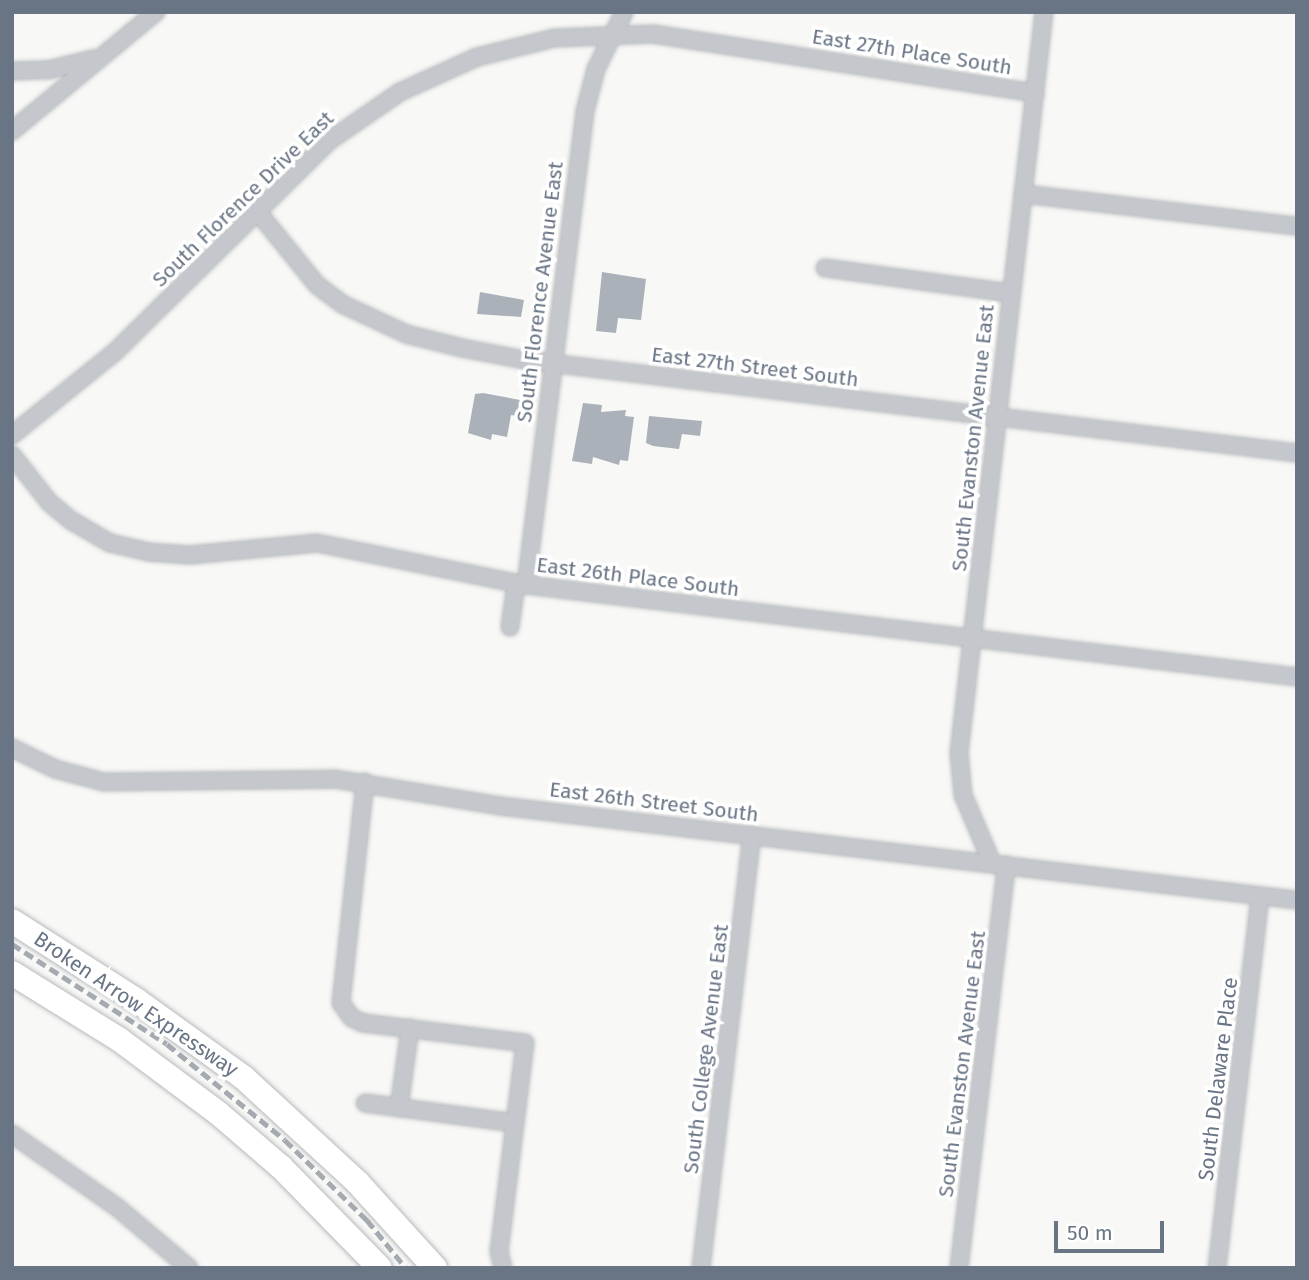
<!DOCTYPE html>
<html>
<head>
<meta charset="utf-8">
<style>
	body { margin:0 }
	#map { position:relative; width:1309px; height:1280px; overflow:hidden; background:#f8f8f6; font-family:"Fira Sans",sans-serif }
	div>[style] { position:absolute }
	.building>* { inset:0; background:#abb1b8 }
	.roads { filter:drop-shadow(0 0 2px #b7babd) drop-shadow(0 0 2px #b7babd) }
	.minor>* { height:16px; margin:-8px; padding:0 8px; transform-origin:8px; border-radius:8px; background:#c4c7cb }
	.highway>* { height:24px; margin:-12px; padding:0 12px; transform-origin:12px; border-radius:12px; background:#fff }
	.rail>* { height:4.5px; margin-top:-2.25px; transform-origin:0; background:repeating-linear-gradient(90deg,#a5aab0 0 10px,transparent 0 15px) }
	span { translate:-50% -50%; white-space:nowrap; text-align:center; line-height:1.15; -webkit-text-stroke:7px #fff; paint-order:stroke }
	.street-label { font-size:21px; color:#697585 }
	.frame { position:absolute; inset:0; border:14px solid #697585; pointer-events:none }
	.scale { position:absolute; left:1054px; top:1221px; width:110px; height:32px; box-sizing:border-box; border:4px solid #697585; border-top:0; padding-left:9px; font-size:21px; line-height:24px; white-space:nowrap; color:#697585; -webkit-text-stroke:5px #fff; paint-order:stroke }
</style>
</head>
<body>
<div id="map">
	<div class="building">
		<div style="clip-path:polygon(602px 272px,646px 279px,641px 320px,618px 318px,616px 333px,596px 331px)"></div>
		<div style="clip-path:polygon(480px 292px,524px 300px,521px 317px,477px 314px)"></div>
		<div style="clip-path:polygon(483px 393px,520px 400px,517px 416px,511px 415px,507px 437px,492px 434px,491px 440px,468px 433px,475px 394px)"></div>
		<div style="clip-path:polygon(583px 403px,602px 405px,601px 412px,626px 410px,625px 416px,634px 417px,628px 461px,620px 460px,619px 465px,593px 457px,592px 464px,572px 461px)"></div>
		<div style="clip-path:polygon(649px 416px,702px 421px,700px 436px,682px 434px,679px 449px,653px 446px,646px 443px)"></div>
	</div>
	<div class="roads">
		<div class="minor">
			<div style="left:12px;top:71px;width:36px;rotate:-2deg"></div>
			<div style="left:48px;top:70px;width:46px;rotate:-13.7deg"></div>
			<div style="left:12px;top:131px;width:187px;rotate:-39.6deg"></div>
			<div style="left:1023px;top:194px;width:276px;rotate:6.7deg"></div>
			<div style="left:257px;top:211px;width:95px;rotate:51deg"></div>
			<div style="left:317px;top:285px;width:31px;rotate:37deg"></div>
			<div style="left:342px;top:304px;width:71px;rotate:25.1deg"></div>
			<div style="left:406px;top:334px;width:58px;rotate:14deg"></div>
			<div style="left:462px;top:348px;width:64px;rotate:10.8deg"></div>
			<div style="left:525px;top:360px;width:778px;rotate:6.87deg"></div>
			<div style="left:825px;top:268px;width:188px;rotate:7.7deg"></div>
			<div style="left:12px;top:435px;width:134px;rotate:-38.9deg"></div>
			<div style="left:116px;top:351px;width:299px;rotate:-44.6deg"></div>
			<div style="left:329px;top:141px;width:86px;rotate:-34.6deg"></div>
			<div style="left:400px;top:92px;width:85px;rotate:-24.4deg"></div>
			<div style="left:477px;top:57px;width:80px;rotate:-13.7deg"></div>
			<div style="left:555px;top:38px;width:98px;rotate:-2.3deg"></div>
			<div style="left:653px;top:34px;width:387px;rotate:8.8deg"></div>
			<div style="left:12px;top:455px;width:60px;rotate:51.8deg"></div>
			<div style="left:49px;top:502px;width:30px;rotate:40deg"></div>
			<div style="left:72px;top:521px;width:44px;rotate:30.1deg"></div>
			<div style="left:110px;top:543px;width:39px;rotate:13deg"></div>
			<div style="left:148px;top:552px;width:42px;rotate:4.1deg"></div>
			<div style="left:190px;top:555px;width:128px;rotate:-5.4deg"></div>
			<div style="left:317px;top:543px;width:213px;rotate:11.4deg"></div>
			<div style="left:526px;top:585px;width:776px;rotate:6.8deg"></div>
			<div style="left:526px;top:585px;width:478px;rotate:-82.9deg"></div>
			<div style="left:585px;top:111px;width:43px;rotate:-75.3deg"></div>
			<div style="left:596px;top:69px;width:64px;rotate:-63.8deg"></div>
			<div style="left:510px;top:627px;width:43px;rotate:-82.1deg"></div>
			<div style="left:12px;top:748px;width:48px;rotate:26deg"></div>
			<div style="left:55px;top:769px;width:51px;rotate:14.9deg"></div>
			<div style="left:104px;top:782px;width:230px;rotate:-0.7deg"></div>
			<div style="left:334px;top:779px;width:168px;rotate:9.2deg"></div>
			<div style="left:500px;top:806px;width:803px;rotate:6.73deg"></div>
			<div style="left:365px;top:782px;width:222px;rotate:96.2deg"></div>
			<div style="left:341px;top:1003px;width:19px;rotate:54deg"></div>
			<div style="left:352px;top:1018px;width:12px;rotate:24deg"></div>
			<div style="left:363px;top:1023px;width:163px;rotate:7deg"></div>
			<div style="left:525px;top:1043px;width:210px;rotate:97.1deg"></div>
			<div style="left:499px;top:1251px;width:17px;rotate:77deg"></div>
			<div style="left:992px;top:863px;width:74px;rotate:-113.1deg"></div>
			<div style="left:963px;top:795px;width:42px;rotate:-95.4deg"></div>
			<div style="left:959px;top:753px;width:746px;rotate:-83.46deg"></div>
			<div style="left:365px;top:1103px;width:151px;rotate:7.6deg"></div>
			<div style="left:399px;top:1108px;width:81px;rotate:-82.2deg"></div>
			<div style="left:12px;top:1134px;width:129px;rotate:34.9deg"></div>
			<div style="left:118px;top:1208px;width:93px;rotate:40.2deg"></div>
			<div style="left:701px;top:1268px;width:436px;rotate:-83.3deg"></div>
			<div style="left:959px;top:1268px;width:406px;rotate:-83.3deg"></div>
			<div style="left:1217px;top:1268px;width:374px;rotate:-83.4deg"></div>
		</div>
		<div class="highway">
			<div style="left:12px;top:921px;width:147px;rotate:32.5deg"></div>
			<div style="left:136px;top:1000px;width:133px;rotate:35.8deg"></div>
			<div style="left:244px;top:1078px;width:155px;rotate:42.6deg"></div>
			<div style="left:358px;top:1183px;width:115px;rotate:47.8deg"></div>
			<div style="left:12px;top:973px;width:127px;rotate:31.8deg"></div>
			<div style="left:120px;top:1040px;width:122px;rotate:36.7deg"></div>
			<div style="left:218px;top:1113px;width:83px;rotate:40.6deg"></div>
			<div style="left:281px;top:1167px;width:141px;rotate:45.6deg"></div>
		</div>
	</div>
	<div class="rail">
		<div style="left:12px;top:944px;width:184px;rotate:32.8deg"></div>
		<div style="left:167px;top:1044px;width:152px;rotate:39.1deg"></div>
		<div style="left:285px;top:1140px;width:115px;rotate:44.3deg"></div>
		<div style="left:367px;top:1220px;width:62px;rotate:50.9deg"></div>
	</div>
	<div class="street-label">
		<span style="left:912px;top:52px;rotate:9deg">East 27th Place South</span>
		<span style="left:243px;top:199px;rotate:-44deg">South Florence Drive East</span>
		<span style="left:540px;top:292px;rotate:-83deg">South Florence Avenue East</span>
		<span style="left:755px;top:367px;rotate:7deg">East 27th Street South</span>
		<span style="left:973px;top:438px;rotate:-84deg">South Evanston Avenue East</span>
		<span style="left:638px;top:577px;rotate:7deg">East 26th Place South</span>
		<span style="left:654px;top:802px;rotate:7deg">East 26th Street South</span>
		<span style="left:136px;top:1004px;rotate:34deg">Broken Arrow Expressway</span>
		<span style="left:706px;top:1049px;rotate:-83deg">South College Avenue East</span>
		<span style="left:962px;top:1064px;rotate:-83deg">South Evanston Avenue East</span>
		<span style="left:1218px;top:1079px;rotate:-83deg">South Delaware Place</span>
	</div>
	<div class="frame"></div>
	<div class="scale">50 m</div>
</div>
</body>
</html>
